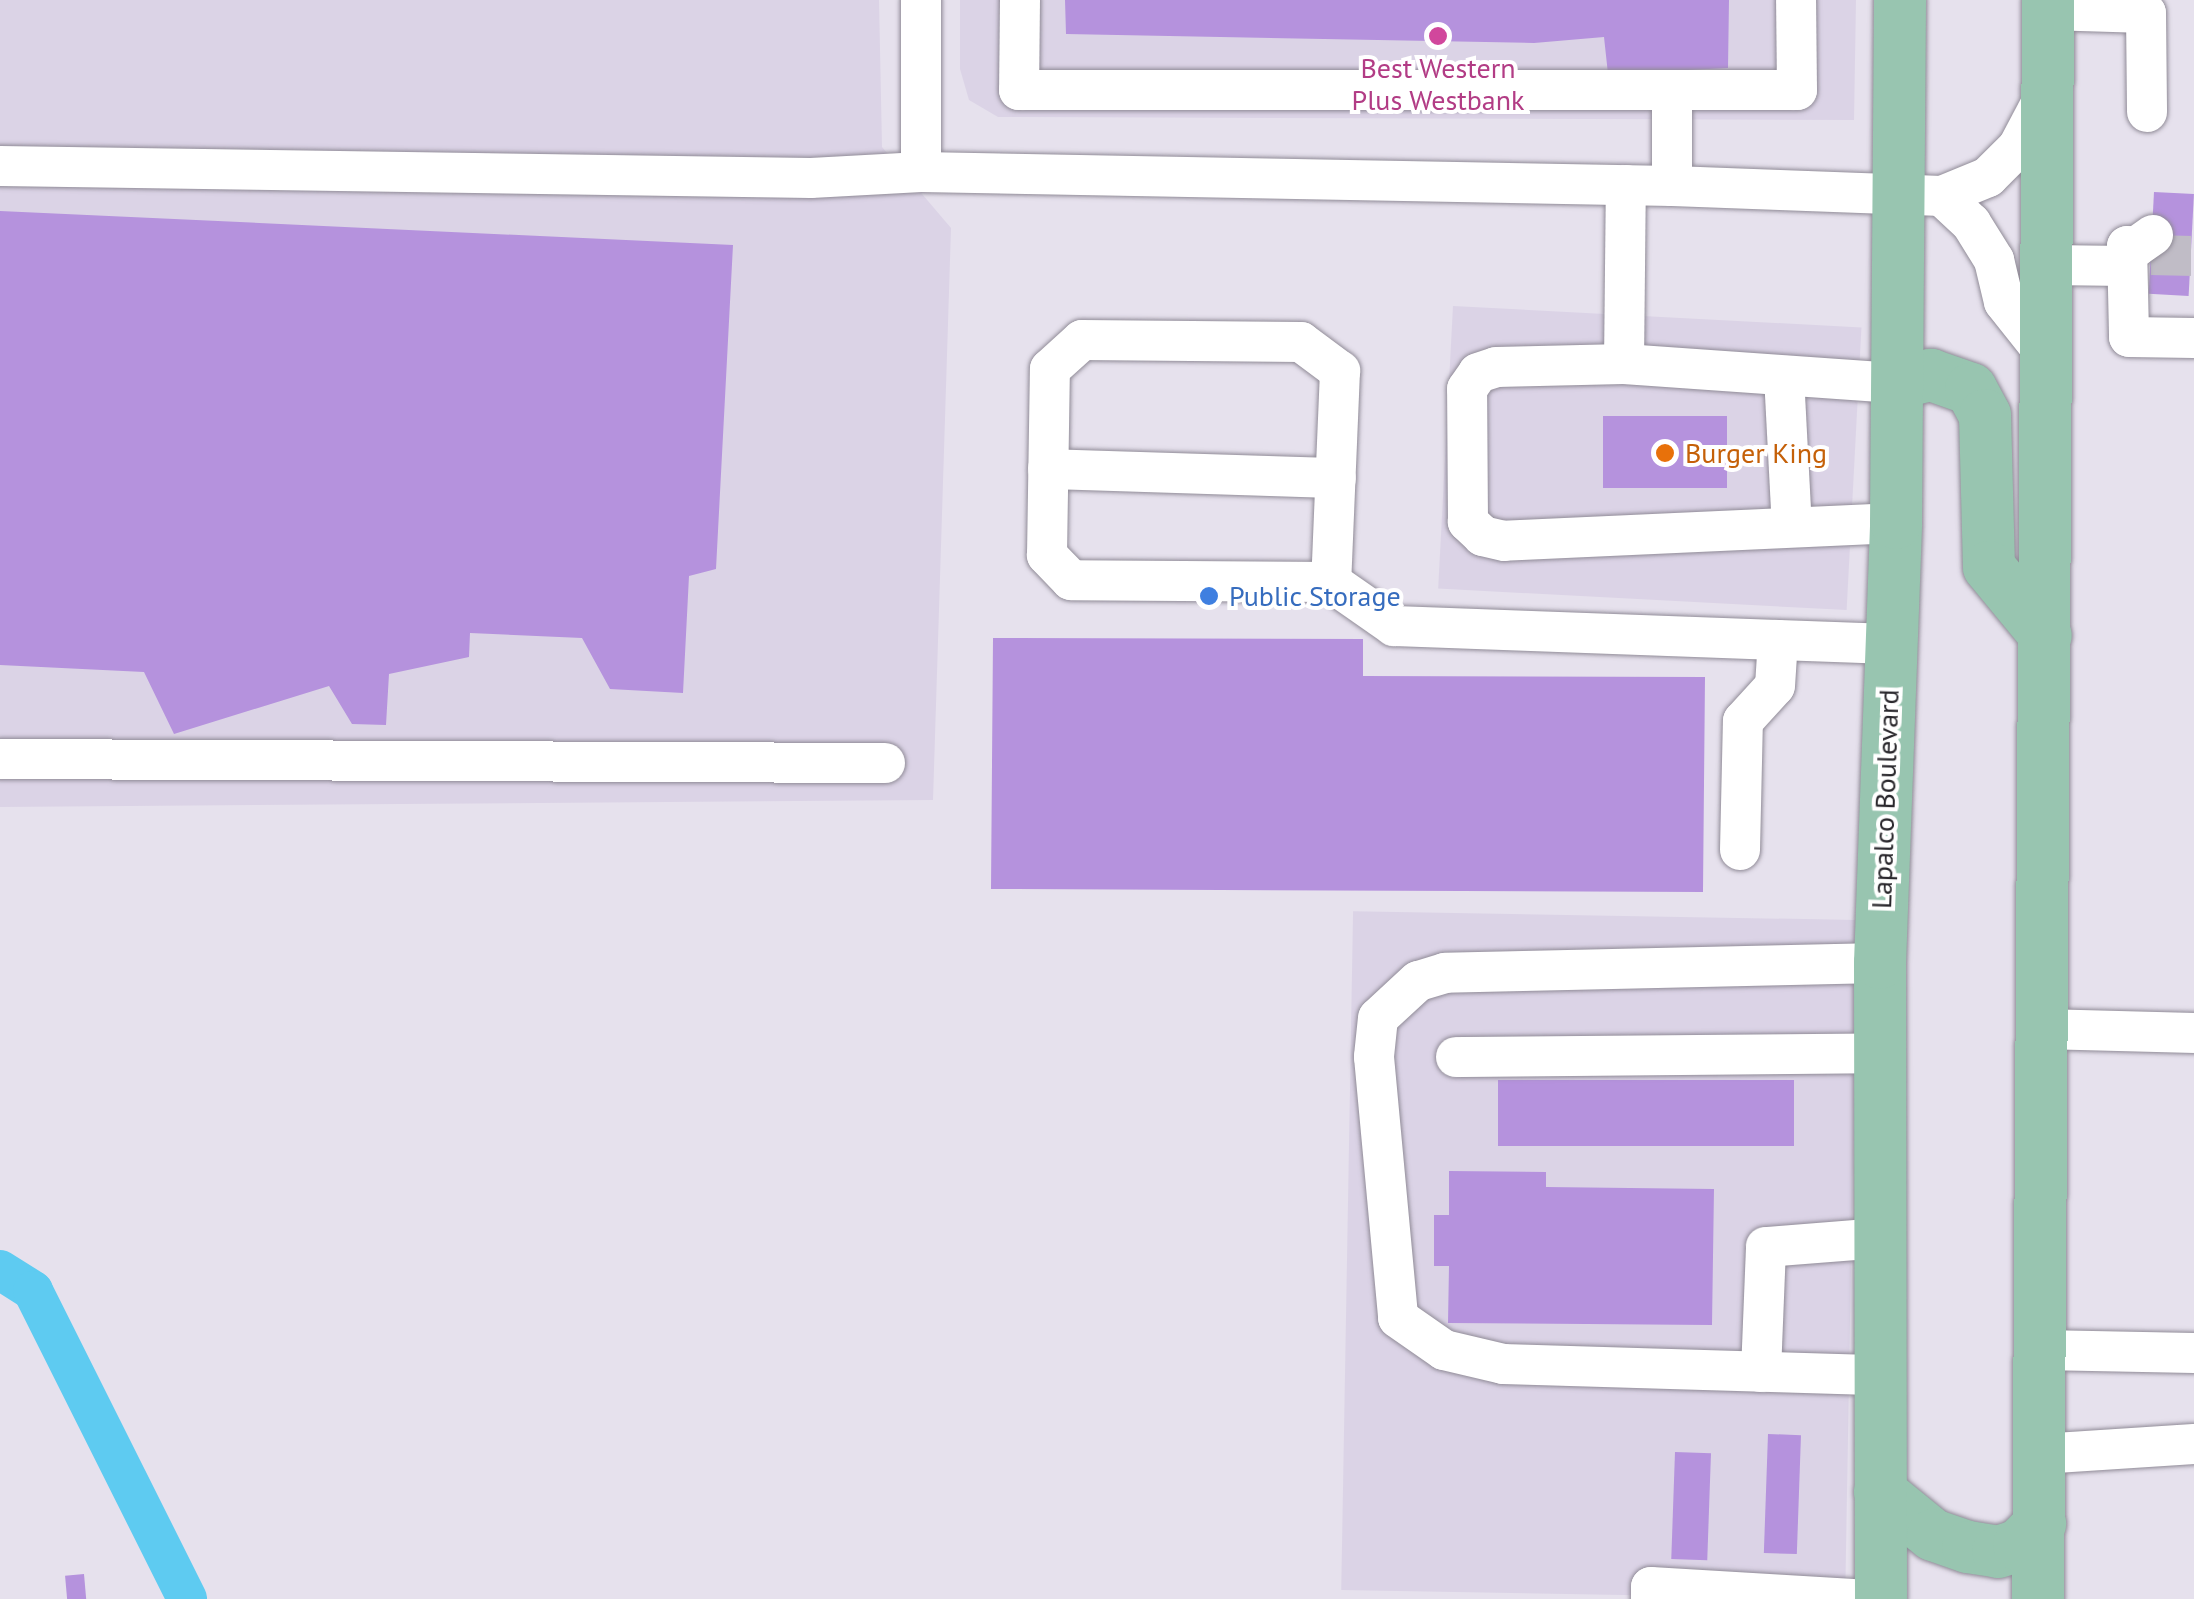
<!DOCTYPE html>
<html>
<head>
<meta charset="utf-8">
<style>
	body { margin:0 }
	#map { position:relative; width:2194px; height:1599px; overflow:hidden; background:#e6e1ed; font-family:"PT Sans",sans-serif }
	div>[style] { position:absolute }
	.built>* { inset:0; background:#dbd3e6; transform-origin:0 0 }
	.canal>* { height:40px; margin:-20px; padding:0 20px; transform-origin:20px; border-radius:20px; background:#5ecbf1 }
	.building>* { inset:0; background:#b592dd; transform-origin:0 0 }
	.minor-tunnel>* { height:40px; margin-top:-20px; transform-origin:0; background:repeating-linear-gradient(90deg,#c0bcc6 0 40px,transparent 0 60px) }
	.roads { filter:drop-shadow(0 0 2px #908b97) drop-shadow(0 0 2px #908b97) }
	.minor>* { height:40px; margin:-20px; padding:0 20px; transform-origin:20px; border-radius:20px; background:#fff }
	.major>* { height:52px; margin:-26px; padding:0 26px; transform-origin:26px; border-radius:26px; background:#98c5b0 }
	.dots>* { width:28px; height:28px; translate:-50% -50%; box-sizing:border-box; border:5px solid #fff; border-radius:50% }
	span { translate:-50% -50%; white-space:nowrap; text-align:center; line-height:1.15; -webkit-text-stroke:8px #fff; paint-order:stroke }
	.hotel-label { font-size:28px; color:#b23c85 }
	.food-label { font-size:28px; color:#c56008 }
	.left { translate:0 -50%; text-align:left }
	.shop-label { font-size:28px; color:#366cbe }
	.street-label { font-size:28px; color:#29272c }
</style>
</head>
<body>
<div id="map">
	<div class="built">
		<div style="clip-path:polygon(0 0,879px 0,882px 147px,951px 228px,933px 800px,0 807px)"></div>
		<div style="clip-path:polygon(960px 0,1856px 0,1854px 120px,998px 117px,969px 100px,960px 69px)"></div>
		<div style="left:1453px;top:306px;width:409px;height:283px;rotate:3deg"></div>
		<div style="left:1857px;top:920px;width:679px;height:504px;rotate:91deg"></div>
	</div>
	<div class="canal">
		<div style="left:0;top:1270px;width:39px;rotate:32deg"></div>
		<div style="left:33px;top:1291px;width:344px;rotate:63.4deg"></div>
	</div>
	<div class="building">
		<div style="clip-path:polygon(1065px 0,1729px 0,1728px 68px,1608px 74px,1604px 37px,1534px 43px,1066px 34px)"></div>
		<div style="left:2154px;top:192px;width:40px;height:102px;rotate:3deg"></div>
		<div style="clip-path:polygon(0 211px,733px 245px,716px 569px,689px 576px,683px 693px,610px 689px,582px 638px,470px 633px,469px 657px,389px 674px,386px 725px,352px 724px,329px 686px,174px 734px,144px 672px,0 665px)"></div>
		<div style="left:1603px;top:416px;width:124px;height:72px"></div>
		<div style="clip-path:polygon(993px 638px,1363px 639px,1363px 676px,1705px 677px,1703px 892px,991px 889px)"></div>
		<div style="left:1498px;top:1080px;width:296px;height:66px"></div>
		<div style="clip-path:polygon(1449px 1171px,1546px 1172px,1546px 1187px,1714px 1189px,1712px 1325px,1448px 1323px,1449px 1266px,1434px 1266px,1434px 1215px,1449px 1215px)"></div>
		<div style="left:1768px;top:1434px;width:33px;height:119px;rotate:2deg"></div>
		<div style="left:1675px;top:1452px;width:36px;height:107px;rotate:2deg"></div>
		<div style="left:84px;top:1574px;width:25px;height:19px;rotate:85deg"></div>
	</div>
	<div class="minor-tunnel">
		<div style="left:2151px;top:255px;width:43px;rotate:1.3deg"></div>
	</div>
	<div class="roads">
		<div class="minor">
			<div style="left:1020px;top:0;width:90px;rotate:90.6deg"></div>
			<div style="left:1019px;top:90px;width:778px"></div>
			<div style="left:1797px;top:90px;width:90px;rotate:-90.6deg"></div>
			<div style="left:2048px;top:10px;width:98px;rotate:1.8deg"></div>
			<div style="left:2146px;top:13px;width:99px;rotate:89.4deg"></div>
			<div style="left:0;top:166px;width:811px;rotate:0.85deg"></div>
			<div style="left:811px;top:178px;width:110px;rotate:-3.1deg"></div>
			<div style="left:921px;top:172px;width:751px;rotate:1.07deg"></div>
			<div style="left:1672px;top:186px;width:270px;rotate:2.1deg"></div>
			<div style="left:1942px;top:196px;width:50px;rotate:-22.4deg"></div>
			<div style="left:1988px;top:177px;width:42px;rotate:-45deg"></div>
			<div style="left:2018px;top:147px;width:60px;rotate:-62.2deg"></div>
			<div style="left:921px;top:172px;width:172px;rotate:-90deg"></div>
			<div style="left:1672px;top:186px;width:96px;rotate:-90deg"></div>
			<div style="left:1942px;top:196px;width:40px;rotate:43deg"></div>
			<div style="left:1971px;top:223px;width:44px;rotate:58.1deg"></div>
			<div style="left:1994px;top:260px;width:43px;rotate:76.6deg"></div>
			<div style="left:2004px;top:302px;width:69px;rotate:51.5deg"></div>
			<div style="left:2153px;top:235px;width:21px;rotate:145deg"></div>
			<div style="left:2136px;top:247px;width:9px;rotate:-174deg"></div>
			<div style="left:2127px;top:246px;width:91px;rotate:88.7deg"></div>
			<div style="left:2129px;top:337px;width:65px;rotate:0.9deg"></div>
			<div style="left:2047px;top:265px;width:80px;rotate:0.7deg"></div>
			<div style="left:1624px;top:364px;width:179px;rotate:-89.4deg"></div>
			<div style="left:1784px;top:376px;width:151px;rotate:87deg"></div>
			<div style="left:1048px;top:469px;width:288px;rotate:1.8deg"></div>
			<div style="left:1896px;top:523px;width:392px;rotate:177.4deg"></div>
			<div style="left:1504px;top:541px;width:22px;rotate:-167deg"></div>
			<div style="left:1483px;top:536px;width:21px;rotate:-137deg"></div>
			<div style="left:1468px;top:522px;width:133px;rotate:-90.4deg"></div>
			<div style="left:1467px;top:389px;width:19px;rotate:-55deg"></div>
			<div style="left:1478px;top:373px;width:19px;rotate:-18deg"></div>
			<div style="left:1496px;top:367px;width:128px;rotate:-1.3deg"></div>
			<div style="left:1624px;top:364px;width:275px;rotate:4deg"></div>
			<div style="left:1331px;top:582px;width:260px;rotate:-179.6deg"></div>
			<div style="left:1071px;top:580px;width:35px;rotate:-134deg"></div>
			<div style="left:1047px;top:555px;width:186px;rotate:-89.1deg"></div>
			<div style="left:1050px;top:369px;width:43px;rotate:-42.2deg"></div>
			<div style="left:1082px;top:340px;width:219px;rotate:0.5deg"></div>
			<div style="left:1301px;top:342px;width:49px;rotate:36.6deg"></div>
			<div style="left:1340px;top:371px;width:211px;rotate:92.4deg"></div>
			<div style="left:1331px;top:582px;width:77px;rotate:34.9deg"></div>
			<div style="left:1394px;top:626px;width:384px;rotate:2.1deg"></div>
			<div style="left:0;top:759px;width:885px;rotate:0.26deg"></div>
			<div style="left:1740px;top:850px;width:129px;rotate:-88.7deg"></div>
			<div style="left:1743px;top:721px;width:47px;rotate:-47.6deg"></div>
			<div style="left:1775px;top:686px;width:46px;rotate:-86.3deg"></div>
			<div style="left:1778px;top:640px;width:113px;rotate:2deg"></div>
			<div style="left:1880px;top:963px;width:435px;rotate:178.7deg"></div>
			<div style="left:1445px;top:973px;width:28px;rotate:163deg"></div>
			<div style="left:1418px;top:981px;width:54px;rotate:137.2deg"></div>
			<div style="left:1378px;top:1018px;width:39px;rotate:96deg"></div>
			<div style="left:1374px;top:1057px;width:262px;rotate:84.7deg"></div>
			<div style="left:1398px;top:1318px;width:56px;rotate:34.8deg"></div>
			<div style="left:1444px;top:1350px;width:61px;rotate:13.3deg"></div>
			<div style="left:1503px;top:1364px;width:377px;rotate:1.7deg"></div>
			<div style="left:2043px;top:1029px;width:151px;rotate:1.5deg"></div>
			<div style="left:1456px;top:1057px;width:424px;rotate:-0.5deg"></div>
			<div style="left:2041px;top:1350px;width:153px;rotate:1.1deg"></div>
			<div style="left:1761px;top:1372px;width:125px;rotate:-87.7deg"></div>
			<div style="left:1766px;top:1247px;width:114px;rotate:-4.5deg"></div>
			<div style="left:2040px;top:1454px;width:154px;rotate:-3.7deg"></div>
			<div style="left:1651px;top:1599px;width:12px;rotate:-90deg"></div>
			<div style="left:1651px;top:1587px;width:202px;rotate:3.4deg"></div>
		</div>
		<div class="major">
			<div style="left:1898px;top:383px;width:34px;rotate:-14deg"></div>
			<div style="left:1931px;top:375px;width:42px;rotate:19.3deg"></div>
			<div style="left:1971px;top:389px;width:30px;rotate:62deg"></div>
			<div style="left:1985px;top:415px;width:152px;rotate:88.5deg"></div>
			<div style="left:1989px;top:567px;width:89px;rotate:50.4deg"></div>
			<div style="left:1880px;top:1492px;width:68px;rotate:39.1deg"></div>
			<div style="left:1933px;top:1535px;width:37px;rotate:19deg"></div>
			<div style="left:1968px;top:1547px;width:30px;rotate:9deg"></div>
			<div style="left:1998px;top:1552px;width:22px;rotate:-18deg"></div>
			<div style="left:2019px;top:1545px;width:30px;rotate:-45deg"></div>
			<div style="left:1881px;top:1599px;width:636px;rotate:-90.09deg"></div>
			<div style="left:1880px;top:963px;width:440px;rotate:-87.9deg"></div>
			<div style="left:1896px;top:523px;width:523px;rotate:-89.56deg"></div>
			<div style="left:2038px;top:1599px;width:1599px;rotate:-89.64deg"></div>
		</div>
	</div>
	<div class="dots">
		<div style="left:1438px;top:36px;background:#d1479c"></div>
		<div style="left:1665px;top:453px;background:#e8710a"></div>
		<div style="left:1209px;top:596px;background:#3f7fe0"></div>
	</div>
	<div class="hotel-label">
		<span style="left:1438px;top:84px">Best Western<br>Plus Westbank</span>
	</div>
	<div class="food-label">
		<span class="left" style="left:1685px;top:453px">Burger King</span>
	</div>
	<div class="shop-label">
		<span class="left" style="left:1229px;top:596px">Public Storage</span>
	</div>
	<div class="street-label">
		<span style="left:1885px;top:799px;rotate:-88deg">Lapalco Boulevard</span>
	</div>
</div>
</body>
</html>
